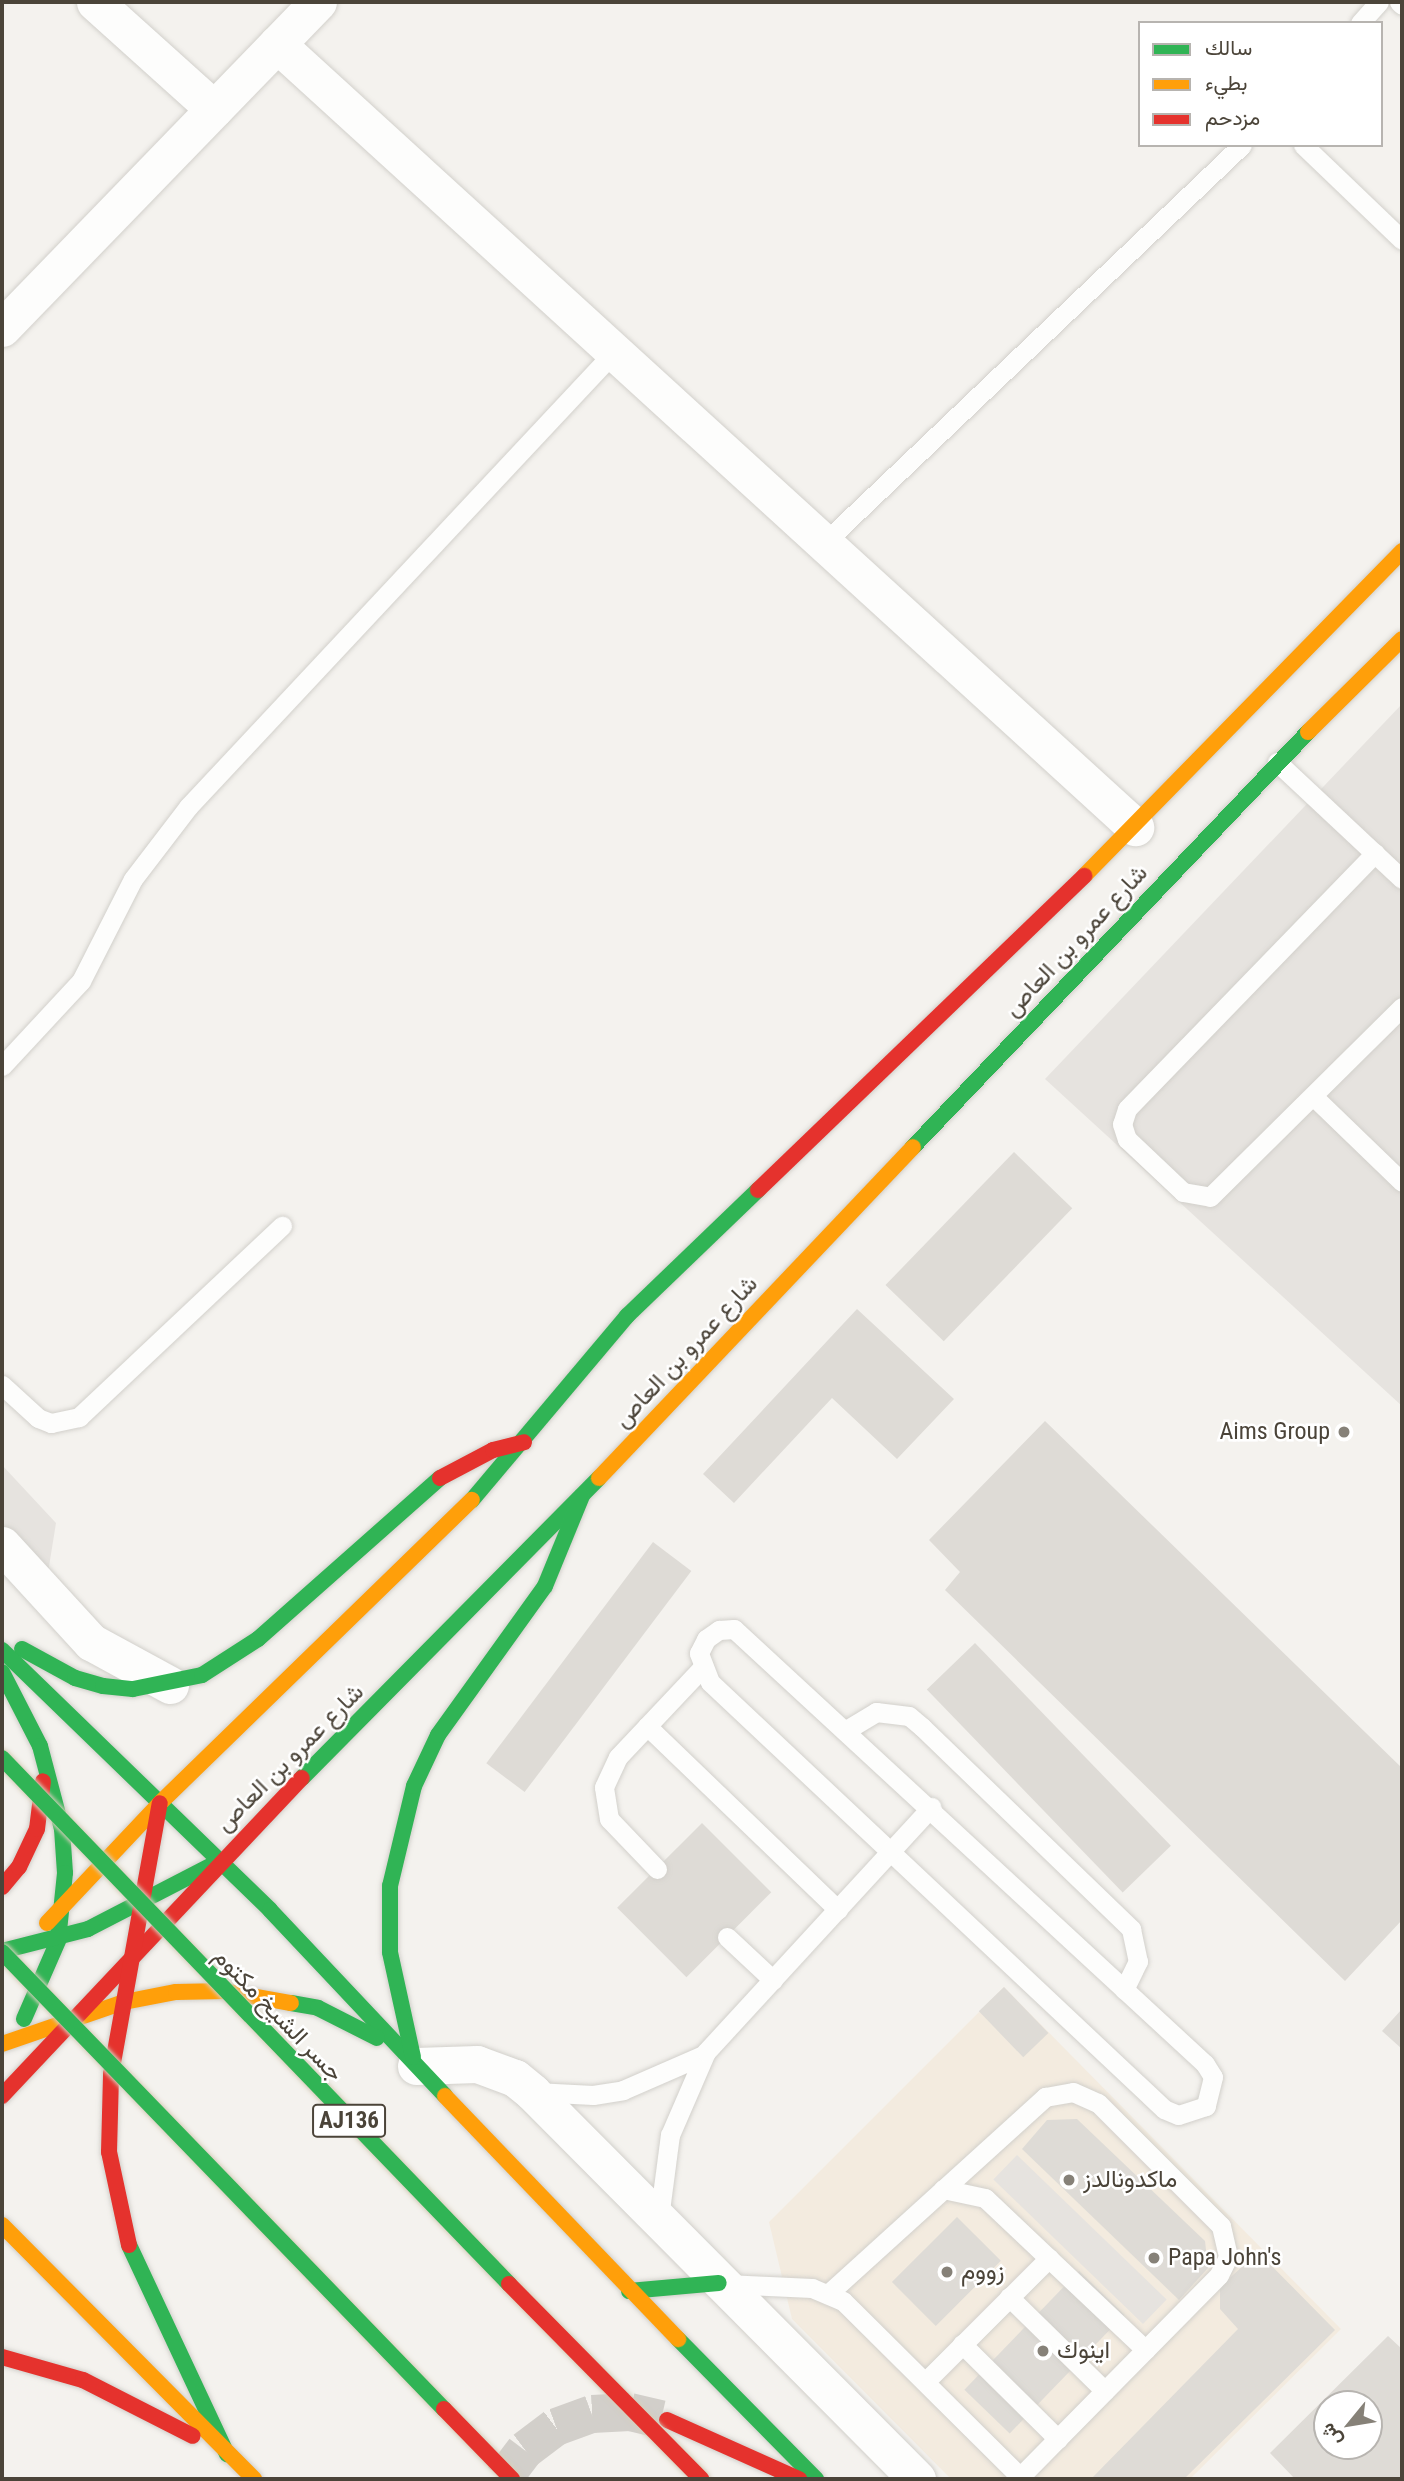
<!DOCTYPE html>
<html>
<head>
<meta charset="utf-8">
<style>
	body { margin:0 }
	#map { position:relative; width:1404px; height:2481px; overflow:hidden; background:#f4f2ee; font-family:"Roboto Condensed",Vazirmatn,sans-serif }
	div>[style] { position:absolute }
	.commercial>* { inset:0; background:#f3ebdf }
	.parking>* { inset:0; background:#e6e3df; transform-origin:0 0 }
	.building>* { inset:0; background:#dedbd6; transform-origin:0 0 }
	.primary-tunnel>* { height:38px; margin-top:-19px; transform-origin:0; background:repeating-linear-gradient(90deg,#d2cfca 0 38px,transparent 0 57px) }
	.roads { filter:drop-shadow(0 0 2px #d2d0cb) drop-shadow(0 0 2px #d2d0cb) }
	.lane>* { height:19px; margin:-9.5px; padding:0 9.5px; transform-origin:9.5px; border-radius:9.5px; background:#fdfdfc }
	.street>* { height:37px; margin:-18.5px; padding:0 18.5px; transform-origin:18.5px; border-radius:18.5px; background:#fdfdfc }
	.fast>* { height:16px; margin:-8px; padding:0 8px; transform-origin:8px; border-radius:8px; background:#30b455 }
	.slow>* { height:16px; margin:-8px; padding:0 8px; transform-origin:8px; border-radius:8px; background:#ff9f0a }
	.jam>* { height:16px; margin:-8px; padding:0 8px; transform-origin:8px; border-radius:8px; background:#e5322d }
	.bridges { filter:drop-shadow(0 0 2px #d6cebb) drop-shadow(0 0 2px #d6cebb) }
	.fast-bridge>* { height:16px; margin:-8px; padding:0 8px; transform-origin:8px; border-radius:8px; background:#30b455 }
	.jam-bridge>* { height:16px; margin:-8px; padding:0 8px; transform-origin:8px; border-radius:8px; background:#e5322d }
	.dots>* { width:19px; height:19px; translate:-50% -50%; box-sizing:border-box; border:4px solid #fff; border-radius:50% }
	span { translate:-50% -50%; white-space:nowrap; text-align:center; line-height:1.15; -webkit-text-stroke:5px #fff; paint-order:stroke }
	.shield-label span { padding:2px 5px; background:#fff; border:2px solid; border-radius:5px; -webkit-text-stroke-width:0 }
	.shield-label { font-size:23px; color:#4b4439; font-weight:700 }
	.street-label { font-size:24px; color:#4b4439 }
	.poi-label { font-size:24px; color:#4b4439 }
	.right { translate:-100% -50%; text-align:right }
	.left { translate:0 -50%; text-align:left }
	.frame { position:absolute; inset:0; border:4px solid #4b4439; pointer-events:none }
	.legend { position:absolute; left:1138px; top:21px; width:245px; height:126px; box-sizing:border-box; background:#fff; border:2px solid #b7b4b0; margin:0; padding:9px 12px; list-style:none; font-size:21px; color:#4b4439 }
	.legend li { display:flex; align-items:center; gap:14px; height:35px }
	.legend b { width:35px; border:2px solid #b7b4b0 }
	.north { position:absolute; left:1313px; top:2390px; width:70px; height:70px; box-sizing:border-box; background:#fff; border:2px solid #b7b4b0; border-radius:50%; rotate:240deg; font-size:19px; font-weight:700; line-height:28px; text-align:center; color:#4b4439 }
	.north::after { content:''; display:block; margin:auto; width:24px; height:32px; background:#868178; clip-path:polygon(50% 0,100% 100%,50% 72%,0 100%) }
</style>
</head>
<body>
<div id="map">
	<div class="commercial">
		<div style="clip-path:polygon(1004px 1987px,1341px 2329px,1190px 2479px,951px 2479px,792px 2319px,769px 2222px)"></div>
	</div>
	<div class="parking">
		<div style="clip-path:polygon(1402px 704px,1402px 1406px,1045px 1079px)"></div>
		<div style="clip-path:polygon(2px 1465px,56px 1523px,47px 1579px,2px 1531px)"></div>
		<div style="left:1017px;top:2155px;width:208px;height:34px;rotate:44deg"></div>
	</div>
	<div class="building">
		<div style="left:1014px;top:1152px;width:81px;height:185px;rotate:44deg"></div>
		<div style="clip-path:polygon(857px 1309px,954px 1399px,897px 1459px,832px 1398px,734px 1503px,703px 1474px)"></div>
		<div style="clip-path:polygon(1045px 1421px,1402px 1768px,1402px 1920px,1345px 1981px,945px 1590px,960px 1572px,929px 1540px)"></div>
		<div style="left:653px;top:1542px;width:48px;height:277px;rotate:37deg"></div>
		<div style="left:975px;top:1643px;width:282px;height:67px;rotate:46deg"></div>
		<div style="left:702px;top:1823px;width:98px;height:120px;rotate:45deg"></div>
		<div style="left:1004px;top:1987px;width:64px;height:35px;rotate:46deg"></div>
		<div style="clip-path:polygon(1402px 2009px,1402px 2049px,1382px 2031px)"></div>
		<div style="clip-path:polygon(1077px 2119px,1205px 2241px,1208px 2268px,1179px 2300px,1022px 2149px,1047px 2120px)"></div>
		<div style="left:957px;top:2217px;width:62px;height:92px;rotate:45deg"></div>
		<div style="clip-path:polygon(1258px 2252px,1335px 2330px,1184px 2479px,1091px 2479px,1238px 2329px,1220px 2309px,1220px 2287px)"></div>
		<div style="left:1079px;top:2271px;width:63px;height:165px;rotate:44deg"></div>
		<div style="clip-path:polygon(evenodd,1388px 2336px,1402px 2349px,1402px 2479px,1295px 2479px,1270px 2453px,1388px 2336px,1327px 2404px,1369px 2404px,1369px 2446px,1327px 2446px,1327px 2404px)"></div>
	</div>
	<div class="primary-tunnel">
		<div style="left:503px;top:2479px;width:36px;rotate:-53deg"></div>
		<div style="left:525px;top:2450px;width:39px;rotate:-37deg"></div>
		<div style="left:556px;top:2427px;width:38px;rotate:-20deg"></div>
		<div style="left:592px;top:2414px;width:38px;rotate:-3deg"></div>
		<div style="left:630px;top:2412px;width:32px;rotate:13deg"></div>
	</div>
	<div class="roads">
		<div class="lane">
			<div style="left:1399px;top:2px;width:4px;rotate:45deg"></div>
			<div style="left:1360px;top:23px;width:28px;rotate:-48deg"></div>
			<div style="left:1303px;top:145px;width:137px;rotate:43.8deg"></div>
			<div style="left:824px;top:543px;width:577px;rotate:-43.6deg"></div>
			<div style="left:1277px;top:762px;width:171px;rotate:43.1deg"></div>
			<div style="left:1375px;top:853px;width:356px;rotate:134.1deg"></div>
			<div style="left:1127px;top:1109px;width:16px;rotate:108deg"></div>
			<div style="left:1122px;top:1124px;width:16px;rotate:72deg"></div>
			<div style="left:1127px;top:1139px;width:77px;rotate:43.4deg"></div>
			<div style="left:1183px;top:1192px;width:27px;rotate:10deg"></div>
			<div style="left:1210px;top:1197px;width:270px;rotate:-44.7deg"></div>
			<div style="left:2px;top:1066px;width:116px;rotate:-47.1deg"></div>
			<div style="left:81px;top:981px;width:114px;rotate:-63deg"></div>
			<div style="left:133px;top:879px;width:91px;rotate:-52.6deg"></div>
			<div style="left:188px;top:807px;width:623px;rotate:-46.89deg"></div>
			<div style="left:1314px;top:1097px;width:122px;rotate:44deg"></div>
			<div style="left:2px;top:1385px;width:49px;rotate:42.5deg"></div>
			<div style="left:38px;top:1418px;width:14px;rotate:21deg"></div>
			<div style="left:51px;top:1423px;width:29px;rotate:-12deg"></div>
			<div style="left:79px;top:1417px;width:279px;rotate:-43.3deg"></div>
			<div style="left:734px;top:1629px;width:641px;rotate:42.72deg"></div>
			<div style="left:1205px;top:2064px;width:15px;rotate:58deg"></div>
			<div style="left:1213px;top:2077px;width:30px;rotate:104deg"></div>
			<div style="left:1206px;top:2106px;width:29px;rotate:162deg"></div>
			<div style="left:1178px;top:2115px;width:15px;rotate:-157deg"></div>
			<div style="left:1164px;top:2109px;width:623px;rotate:-136.76deg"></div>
			<div style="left:710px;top:1682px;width:31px;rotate:-111deg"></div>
			<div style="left:699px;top:1653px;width:16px;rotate:-63deg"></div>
			<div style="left:706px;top:1639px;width:16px;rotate:-35deg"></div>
			<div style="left:719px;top:1630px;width:15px;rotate:-4deg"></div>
			<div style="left:647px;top:1726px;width:265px;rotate:43.9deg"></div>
			<div style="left:848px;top:1729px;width:33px;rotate:-31deg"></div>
			<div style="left:876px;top:1712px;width:33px;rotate:7deg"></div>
			<div style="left:909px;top:1716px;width:17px;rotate:40deg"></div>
			<div style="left:922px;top:1727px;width:291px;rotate:44deg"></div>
			<div style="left:1131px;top:1929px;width:33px;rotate:78deg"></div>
			<div style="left:1138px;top:1961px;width:32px;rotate:116deg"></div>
			<div style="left:657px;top:1869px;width:69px;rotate:-133.8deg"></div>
			<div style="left:609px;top:1819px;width:32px;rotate:-99deg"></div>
			<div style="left:604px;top:1787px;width:33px;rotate:-65deg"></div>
			<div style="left:618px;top:1757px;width:121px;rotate:-46.7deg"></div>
			<div style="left:727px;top:1937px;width:63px;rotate:43.1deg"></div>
			<div style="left:535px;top:2092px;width:58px;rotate:3deg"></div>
			<div style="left:593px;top:2095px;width:30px;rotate:-9deg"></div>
			<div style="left:623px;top:2090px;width:87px;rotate:-23.6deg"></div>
			<div style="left:943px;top:2189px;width:43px;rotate:12.1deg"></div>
			<div style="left:985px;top:2198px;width:221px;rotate:43.4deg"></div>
			<div style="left:659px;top:2218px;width:84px;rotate:-82.5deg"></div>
			<div style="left:670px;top:2135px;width:90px;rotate:-66.6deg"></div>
			<div style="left:706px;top:2052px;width:333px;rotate:-47.4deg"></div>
			<div style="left:725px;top:2284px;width:87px;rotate:2.6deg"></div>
			<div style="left:812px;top:2288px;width:34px;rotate:23deg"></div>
			<div style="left:843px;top:2301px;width:252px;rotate:44.8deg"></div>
			<div style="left:829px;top:2293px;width:292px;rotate:-42.2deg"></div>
			<div style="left:1045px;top:2097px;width:28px;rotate:-10deg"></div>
			<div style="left:1073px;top:2092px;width:27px;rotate:24deg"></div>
			<div style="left:1098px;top:2103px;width:174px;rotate:45deg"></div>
			<div style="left:1221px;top:2226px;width:32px;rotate:77deg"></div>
			<div style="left:1228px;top:2257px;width:20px;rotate:117deg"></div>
			<div style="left:1219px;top:2275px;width:284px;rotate:134.6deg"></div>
			<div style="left:1009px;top:2297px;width:134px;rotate:44.4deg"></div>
			<div style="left:962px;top:2344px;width:135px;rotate:44.7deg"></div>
			<div style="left:926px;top:2381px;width:174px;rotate:-45deg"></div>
		</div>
		<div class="street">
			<div style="left:95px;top:2px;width:160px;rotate:42deg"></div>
			<div style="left:277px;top:44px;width:1162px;rotate:42.38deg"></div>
			<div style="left:2px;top:328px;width:454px;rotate:-45.9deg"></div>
			<div style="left:2px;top:1545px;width:132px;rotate:47.5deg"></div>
			<div style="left:91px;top:1642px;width:90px;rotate:28.6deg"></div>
			<div style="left:416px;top:2066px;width:61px;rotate:-1.9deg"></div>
			<div style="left:477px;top:2064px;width:40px;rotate:20.2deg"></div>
			<div style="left:515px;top:2078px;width:22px;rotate:39deg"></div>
			<div style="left:532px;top:2092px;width:546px;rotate:45.15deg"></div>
		</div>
		<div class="fast">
			<div style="left:913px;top:1147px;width:573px;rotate:-46.41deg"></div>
			<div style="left:472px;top:1500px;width:241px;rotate:-49.9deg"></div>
			<div style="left:627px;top:1316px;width:182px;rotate:-43.9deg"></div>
			<div style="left:22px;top:1649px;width:60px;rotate:28.7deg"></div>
			<div style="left:75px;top:1678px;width:29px;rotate:16deg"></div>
			<div style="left:103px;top:1686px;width:30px;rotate:6deg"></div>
			<div style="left:133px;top:1689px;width:70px;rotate:-11.5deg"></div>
			<div style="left:202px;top:1675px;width:67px;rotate:-32.7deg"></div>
			<div style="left:258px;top:1639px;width:243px;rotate:-41.5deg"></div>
			<div style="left:2px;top:1650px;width:373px;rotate:44.1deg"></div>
			<div style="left:270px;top:1910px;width:255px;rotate:46.7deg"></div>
			<div style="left:2px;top:1672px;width:83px;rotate:62.8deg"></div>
			<div style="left:40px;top:1746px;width:86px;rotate:75.2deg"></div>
			<div style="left:62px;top:1829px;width:44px;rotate:86.1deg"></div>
			<div style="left:65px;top:1873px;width:68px;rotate:95.9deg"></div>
			<div style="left:58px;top:1941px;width:85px;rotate:113.6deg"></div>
			<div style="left:302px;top:1778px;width:422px;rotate:-45.3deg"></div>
			<div style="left:2px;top:1951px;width:89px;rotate:-14.3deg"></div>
			<div style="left:88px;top:1929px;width:148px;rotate:-27.3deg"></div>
			<div style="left:291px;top:2003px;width:27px;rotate:10deg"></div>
			<div style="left:318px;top:2008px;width:66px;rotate:27deg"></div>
			<div style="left:413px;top:2057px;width:107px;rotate:-102.4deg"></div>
			<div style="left:390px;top:1952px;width:66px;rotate:-90deg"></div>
			<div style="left:390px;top:1886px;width:103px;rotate:-76.5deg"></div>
			<div style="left:414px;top:1786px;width:56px;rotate:-64.8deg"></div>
			<div style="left:438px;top:1735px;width:183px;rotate:-54.3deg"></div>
			<div style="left:545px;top:1586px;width:97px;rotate:-67.7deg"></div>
			<div style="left:129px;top:2245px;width:231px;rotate:64.9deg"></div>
			<div style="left:629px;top:2291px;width:90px;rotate:-5.1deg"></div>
			<div style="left:678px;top:2339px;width:197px;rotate:45.4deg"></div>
		</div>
		<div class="slow">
			<div style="left:1308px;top:732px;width:132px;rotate:-44.7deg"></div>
			<div style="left:1084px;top:876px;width:455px;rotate:-45.6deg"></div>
			<div style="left:599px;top:1478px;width:456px;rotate:-46.5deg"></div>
			<div style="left:47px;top:1923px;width:165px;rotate:-46.7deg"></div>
			<div style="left:160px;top:1803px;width:435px;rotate:-44.2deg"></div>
			<div style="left:2px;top:2044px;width:129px;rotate:-19deg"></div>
			<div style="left:124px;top:2002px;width:53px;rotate:-10.9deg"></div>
			<div style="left:176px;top:1992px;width:48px;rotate:-1.2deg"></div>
			<div style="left:224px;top:1991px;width:68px;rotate:10.2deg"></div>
			<div style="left:445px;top:2096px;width:337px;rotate:46.2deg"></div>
			<div style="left:2px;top:2225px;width:358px;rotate:45.2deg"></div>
		</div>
		<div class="jam">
			<div style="left:758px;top:1190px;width:453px;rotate:-43.9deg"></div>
			<div style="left:440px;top:1478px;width:60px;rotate:-27.8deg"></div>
			<div style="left:493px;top:1450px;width:32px;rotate:-14deg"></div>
			<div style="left:2px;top:1887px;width:26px;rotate:-50deg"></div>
			<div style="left:19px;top:1867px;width:42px;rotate:-64.7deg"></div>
			<div style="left:37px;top:1829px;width:48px;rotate:-82.9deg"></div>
			<div style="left:2px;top:2096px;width:437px;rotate:-46.7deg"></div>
			<div style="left:129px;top:2245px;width:95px;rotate:-102.1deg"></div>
			<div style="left:109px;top:2152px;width:78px;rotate:-88.5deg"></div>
			<div style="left:111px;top:2074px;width:275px;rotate:-79.8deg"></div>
			<div style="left:2px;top:2357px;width:84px;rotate:15.9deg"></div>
			<div style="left:83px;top:2380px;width:123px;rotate:27deg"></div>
			<div style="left:667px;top:2420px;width:145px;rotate:24.1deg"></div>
		</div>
	</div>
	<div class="bridges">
		<div class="fast-bridge">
			<div style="left:2px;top:1758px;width:731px;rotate:46.05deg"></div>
			<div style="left:2px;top:1952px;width:636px;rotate:45.96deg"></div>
		</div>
		<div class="jam-bridge">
			<div style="left:509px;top:2284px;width:274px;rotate:45.4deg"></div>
			<div style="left:444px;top:2409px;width:98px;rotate:45.8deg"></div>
		</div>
	</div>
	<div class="dots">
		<div style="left:1344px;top:1432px;background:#868178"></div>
		<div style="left:1069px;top:2180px;background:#868178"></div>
		<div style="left:1154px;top:2258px;background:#868178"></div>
		<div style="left:947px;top:2272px;background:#868178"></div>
		<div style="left:1043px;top:2351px;background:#868178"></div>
	</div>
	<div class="shield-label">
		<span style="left:349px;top:2121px">AJ136</span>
	</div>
	<div class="street-label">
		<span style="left:1076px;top:941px;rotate:-47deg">شارع عمرو بن العاص</span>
		<span style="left:686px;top:1352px;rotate:-47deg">شارع عمرو بن العاص</span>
		<span style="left:290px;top:1758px;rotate:-45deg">شارع عمرو بن العاص</span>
		<span style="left:278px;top:2015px;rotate:46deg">جسر الشيخ مكتوم</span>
	</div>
	<div class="poi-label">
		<span class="right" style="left:1330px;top:1432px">Aims Group</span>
		<span class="left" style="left:1083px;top:2180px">ماكدونالدز</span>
		<span class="left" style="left:1168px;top:2258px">Papa John's</span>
		<span class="left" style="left:961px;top:2272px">زووم</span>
		<span class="left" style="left:1057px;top:2351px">اينوك</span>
	</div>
	<div class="frame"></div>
	<ul class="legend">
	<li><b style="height:9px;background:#30b455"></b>سالك</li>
	<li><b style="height:9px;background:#ff9f0a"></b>بطيء</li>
	<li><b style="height:9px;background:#e5322d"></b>مزدحم</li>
	</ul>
	<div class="north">ش</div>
</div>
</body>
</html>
